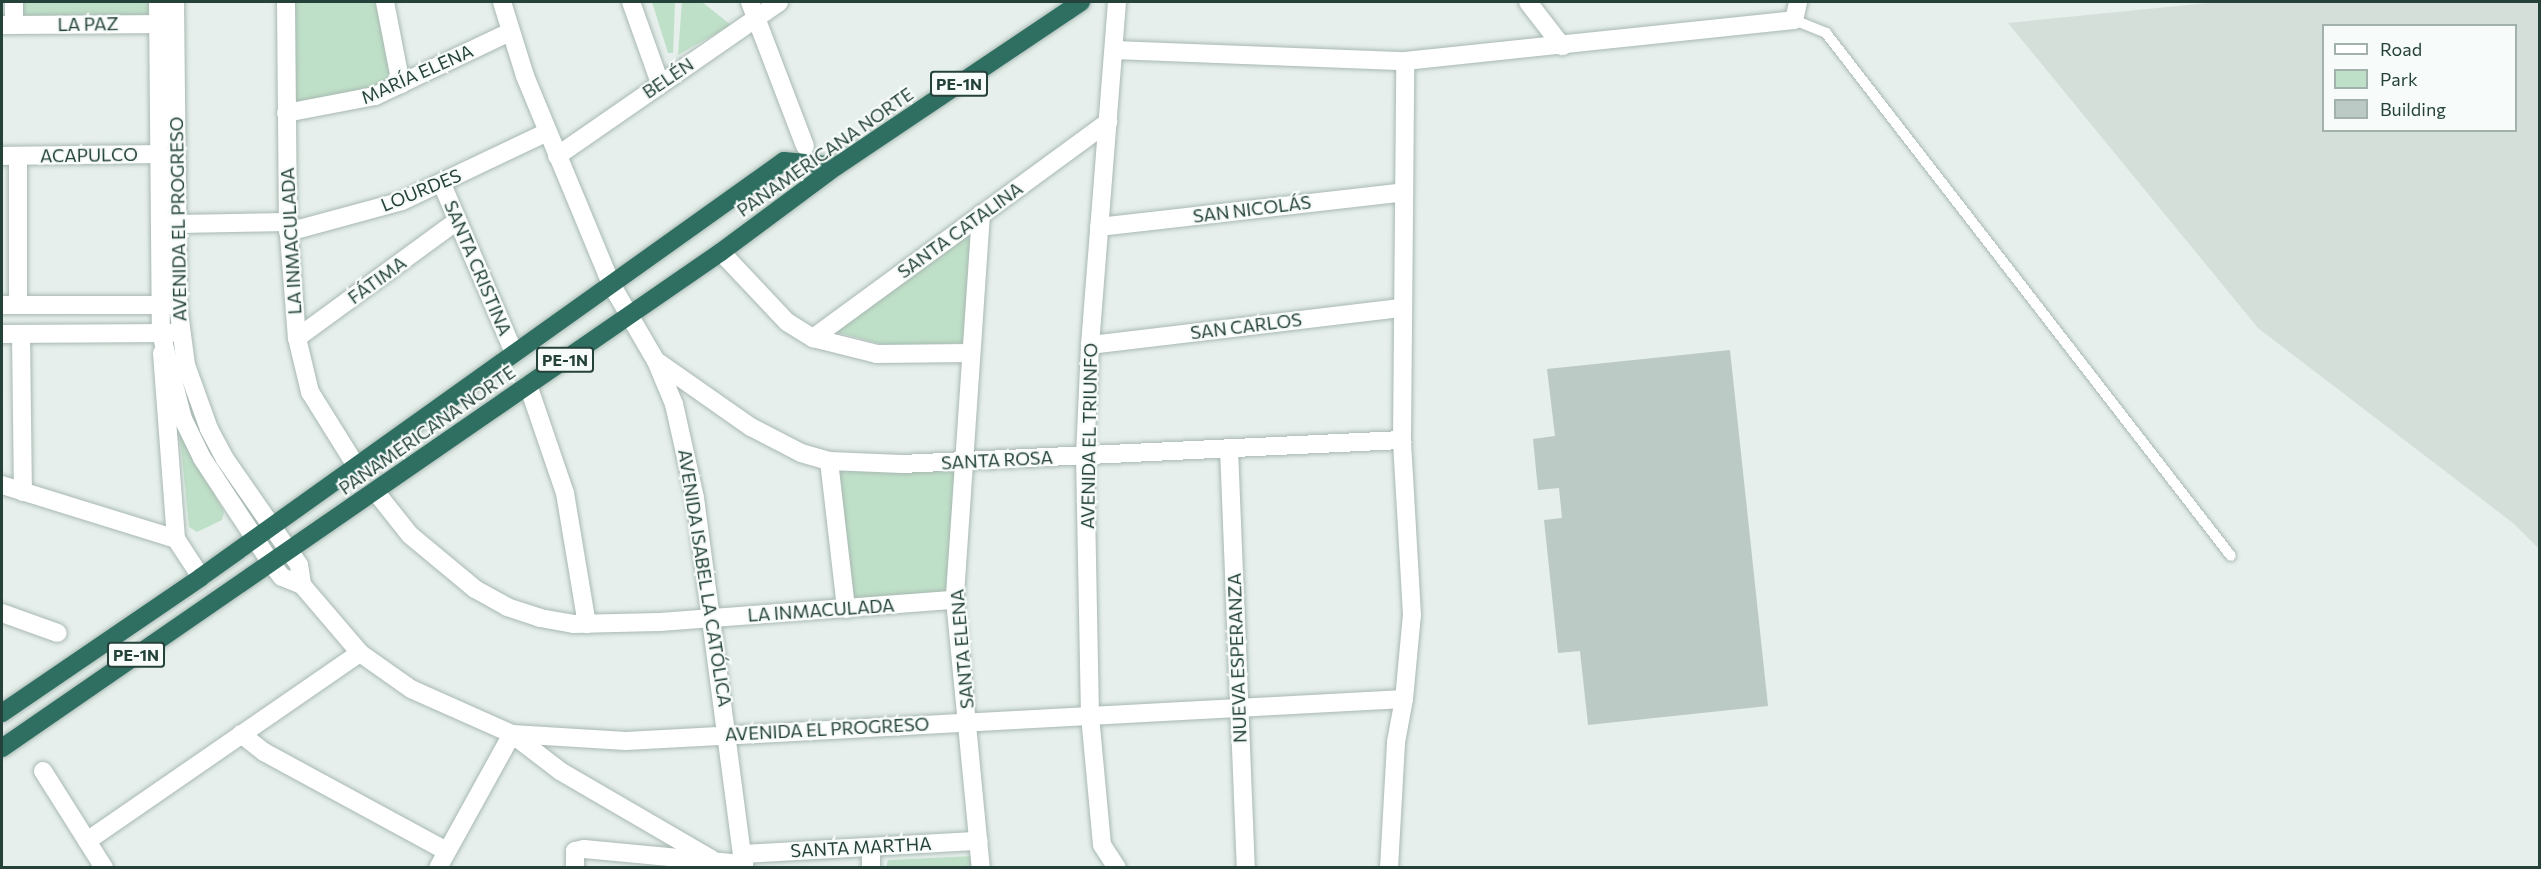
<!DOCTYPE html>
<html>
<head>
<meta charset="utf-8">
<style>
	body { margin:0 }
	#map { position:relative; width:2541px; height:869px; overflow:hidden; background:#e6efeb; font-family:Commissioner,sans-serif }
	div>[style] { position:absolute }
	.built>* { inset:0; background:#d4dfda }
	.green>* { inset:0; background:#bfe0c8; transform-origin:0 0 }
	.building>* { inset:0; background:#bbcac4 }
	.roads { filter:drop-shadow(0 0 2px #a8b8b2) drop-shadow(0 0 2px #a8b8b2) }
	.lane>* { height:10px; margin:-5px; padding:0 5px; transform-origin:5px; border-radius:5px; background:#fff }
	.street>* { height:18px; margin:-9px; padding:0 9px; transform-origin:9px; border-radius:9px; background:#fff }
	.secondary>* { height:18px; margin:-9px; padding:0 9px; transform-origin:9px; border-radius:9px; background:#fff }
	.highway>* { height:18px; margin:-9px; padding:0 9px; transform-origin:9px; border-radius:9px; background:#2f6f62 }
	span { translate:-50% -50%; white-space:nowrap; text-align:center; line-height:1.15; -webkit-text-stroke:4.5px #f7fbf9; paint-order:stroke }
	.shield-label span { padding:2px 4px; background:#f7fbf9; border:2px solid; border-radius:4px; -webkit-text-stroke-width:0 }
	.shield-label { font-size:16px; color:#24423a; font-weight:700 }
	.street-label { font-size:18px; color:#24423a }
	.frame { position:absolute; inset:0; border:3px solid #24423a; pointer-events:none }
	.legend { position:absolute; left:2322px; top:24px; width:195px; height:108px; box-sizing:border-box; background:#f7fbf9; border:2px solid #a3b1ad; margin:0; padding:8px 10px; list-style:none; font-size:18px; color:#24423a }
	.legend li { display:flex; align-items:center; gap:12px; height:30px }
	.legend b { width:30px; border:2px solid #a3b1ad }
</style>
</head>
<body>
<div id="map">
	<div class="built">
		<div style="clip-path:polygon(evenodd,2218px 2px,2539px 2px,2539px 549px,2513px 523px,2258px 328px,2008px 23px,2218px 2px,2324px 26px,2516px 26px,2516px 130px,2324px 130px,2324px 26px)"></div>
	</div>
	<div class="green">
		<div style="left:23px;top:2px;width:134px;height:16px"></div>
		<div style="clip-path:polygon(292px 2px,375px 2px,395px 80px,345px 97px,292px 105px)"></div>
		<div style="clip-path:polygon(652px 2px,675px 2px,673px 53px,668px 53px)"></div>
		<div style="clip-path:polygon(682px 2px,702px 2px,731px 25px,678px 55px)"></div>
		<div style="clip-path:polygon(971px 229px,963px 343px,888px 346px,836px 332px)"></div>
		<div style="clip-path:polygon(179px 427px,224px 512px,222px 520px,197px 532px,189px 527px)"></div>
		<div style="clip-path:polygon(834px 469px,958px 471px,953px 593px,852px 601px)"></div>
		<div style="clip-path:polygon(974px 856px,978px 867px,886px 868px,888px 860px)"></div>
	</div>
	<div class="building">
		<div style="clip-path:polygon(1730px 350px,1768px 706px,1588px 725px,1580px 651px,1558px 653px,1544px 520px,1562px 518px,1559px 488px,1538px 490px,1533px 439px,1555px 436px,1547px 369px)"></div>
	</div>
	<div class="roads">
		<div class="lane">
			<div style="left:1794px;top:20px;width:35px;rotate:22deg"></div>
			<div style="left:1826px;top:33px;width:661px;rotate:52.25deg"></div>
		</div>
		<div class="street">
			<div style="left:14px;top:2px;width:23px;rotate:90deg"></div>
			<div style="left:286px;top:2px;width:220px;rotate:89.5deg"></div>
			<div style="left:288px;top:222px;width:116px;rotate:85.6deg"></div>
			<div style="left:297px;top:338px;width:56px;rotate:76.5deg"></div>
			<div style="left:310px;top:392px;width:87px;rotate:58.1deg"></div>
			<div style="left:385px;top:2px;width:84px;rotate:79deg"></div>
			<div style="left:502px;top:2px;width:77px;rotate:72.7deg"></div>
			<div style="left:525px;top:76px;width:225px;rotate:67.5deg"></div>
			<div style="left:611px;top:284px;width:89px;rotate:59.7deg"></div>
			<div style="left:656px;top:361px;width:47px;rotate:67.3deg"></div>
			<div style="left:674px;top:404px;width:96px;rotate:77.4deg"></div>
			<div style="left:695px;top:498px;width:373px;rotate:82.5deg"></div>
			<div style="left:631px;top:2px;width:86px;rotate:70.3deg"></div>
			<div style="left:750px;top:2px;width:154px;rotate:69.1deg"></div>
			<div style="left:1528px;top:2px;width:56px;rotate:52.3deg"></div>
			<div style="left:2px;top:25px;width:172px;rotate:-0.3deg"></div>
			<div style="left:1114px;top:50px;width:291px;rotate:2.2deg"></div>
			<div style="left:1405px;top:61px;width:391px;rotate:-6deg"></div>
			<div style="left:1794px;top:20px;width:18px;rotate:-77deg"></div>
			<div style="left:286px;top:113px;width:91px;rotate:-10.8deg"></div>
			<div style="left:375px;top:96px;width:149px;rotate:-25.4deg"></div>
			<div style="left:2px;top:156px;width:173px;rotate:-0.7deg"></div>
			<div style="left:18px;top:156px;width:149px;rotate:90deg"></div>
			<div style="left:557px;top:156px;width:270px;rotate:-34.7deg"></div>
			<div style="left:442px;top:184px;width:184px;rotate:66.9deg"></div>
			<div style="left:981px;top:214px;width:387px;rotate:93.9deg"></div>
			<div style="left:955px;top:600px;width:269px;rotate:84.5deg"></div>
			<div style="left:178px;top:224px;width:110px;rotate:-1deg"></div>
			<div style="left:1099px;top:227px;width:307px;rotate:-6.5deg"></div>
			<div style="left:288px;top:232px;width:118px;rotate:-15.2deg"></div>
			<div style="left:402px;top:201px;width:161px;rotate:-25.4deg"></div>
			<div style="left:721px;top:252px;width:96px;rotate:46.7deg"></div>
			<div style="left:787px;top:322px;width:31px;rotate:32deg"></div>
			<div style="left:813px;top:338px;width:66px;rotate:14deg"></div>
			<div style="left:877px;top:354px;width:93px;rotate:-0.6deg"></div>
			<div style="left:21px;top:334px;width:158px;rotate:89.3deg"></div>
			<div style="left:297px;top:338px;width:198px;rotate:-36.2deg"></div>
			<div style="left:813px;top:338px;width:366px;rotate:-36.2deg"></div>
			<div style="left:1090px;top:345px;width:314px;rotate:-6.8deg"></div>
			<div style="left:162px;top:353px;width:187px;rotate:85.7deg"></div>
			<div style="left:658px;top:362px;width:113px;rotate:35deg"></div>
			<div style="left:751px;top:427px;width:56px;rotate:27.5deg"></div>
			<div style="left:801px;top:453px;width:29px;rotate:16deg"></div>
			<div style="left:829px;top:461px;width:73px;rotate:2.4deg"></div>
			<div style="left:902px;top:464px;width:501px;rotate:-2.75deg"></div>
			<div style="left:528px;top:385px;width:114px;rotate:71.1deg"></div>
			<div style="left:565px;top:493px;width:133px;rotate:80.5deg"></div>
			<div style="left:1229px;top:449px;width:419px;rotate:87.7deg"></div>
			<div style="left:829px;top:461px;width:149px;rotate:83.4deg"></div>
			<div style="left:2px;top:485px;width:182px;rotate:17.2deg"></div>
			<div style="left:176px;top:539px;width:45px;rotate:56.7deg"></div>
			<div style="left:375px;top:491px;width:56px;rotate:51.5deg"></div>
			<div style="left:410px;top:535px;width:85px;rotate:39.7deg"></div>
			<div style="left:475px;top:589px;width:37px;rotate:29deg"></div>
			<div style="left:507px;top:607px;width:35px;rotate:18deg"></div>
			<div style="left:540px;top:618px;width:34px;rotate:10deg"></div>
			<div style="left:573px;top:624px;width:86px;rotate:-1.3deg"></div>
			<div style="left:659px;top:622px;width:297px;rotate:-4.3deg"></div>
			<div style="left:289px;top:551px;width:17px;rotate:54deg"></div>
			<div style="left:299px;top:565px;width:20px;rotate:81deg"></div>
			<div style="left:271px;top:563px;width:18px;rotate:52deg"></div>
			<div style="left:282px;top:577px;width:22px;rotate:22deg"></div>
			<div style="left:302px;top:585px;width:89px;rotate:49.5deg"></div>
			<div style="left:360px;top:653px;width:62px;rotate:35.2deg"></div>
			<div style="left:411px;top:689px;width:111px;rotate:24deg"></div>
			<div style="left:512px;top:734px;width:114px;rotate:3.5deg"></div>
			<div style="left:626px;top:741px;width:779px;rotate:-3.09deg"></div>
			<div style="left:2px;top:613px;width:59px;rotate:19.7deg"></div>
			<div style="left:241px;top:734px;width:29px;rotate:38deg"></div>
			<div style="left:264px;top:752px;width:207px;rotate:28.5deg"></div>
			<div style="left:43px;top:771px;width:115px;rotate:57.8deg"></div>
			<div style="left:87px;top:841px;width:331px;rotate:-34.6deg"></div>
			<div style="left:871px;top:847px;width:21px;rotate:90deg"></div>
			<div style="left:743px;top:854px;width:236px;rotate:-3.2deg"></div>
			<div style="left:438px;top:868px;width:153px;rotate:-61.1deg"></div>
			<div style="left:512px;top:734px;width:61px;rotate:37.6deg"></div>
			<div style="left:560px;top:771px;width:175px;rotate:30.2deg"></div>
			<div style="left:575px;top:868px;width:17px;rotate:-90deg"></div>
			<div style="left:575px;top:851px;width:9px;rotate:-13deg"></div>
			<div style="left:584px;top:849px;width:161px;rotate:5.4deg"></div>
			<div style="left:1117px;top:868px;width:27px;rotate:-123deg"></div>
			<div style="left:1102px;top:845px;width:130px;rotate:-95.3deg"></div>
			<div style="left:1090px;top:716px;width:260px;rotate:-91.1deg"></div>
			<div style="left:1085px;top:456px;width:111px;rotate:-87.4deg"></div>
			<div style="left:1090px;top:345px;width:344px;rotate:-85.5deg"></div>
			<div style="left:1389px;top:868px;width:126px;rotate:-86.8deg"></div>
			<div style="left:1396px;top:742px;width:44px;rotate:-79.5deg"></div>
			<div style="left:1404px;top:699px;width:84px;rotate:-84.6deg"></div>
			<div style="left:1412px;top:615px;width:175px;rotate:-93.3deg"></div>
			<div style="left:1402px;top:440px;width:379px;rotate:-89.5deg"></div>
		</div>
		<div class="secondary">
			<div style="left:158px;top:2px;width:331px;rotate:89.5deg"></div>
			<div style="left:161px;top:333px;width:89px;rotate:75.7deg"></div>
			<div style="left:183px;top:419px;width:43px;rotate:64deg"></div>
			<div style="left:202px;top:458px;width:126px;rotate:56.7deg"></div>
			<div style="left:175px;top:2px;width:303px;rotate:89.4deg"></div>
			<div style="left:178px;top:305px;width:61px;rotate:82.4deg"></div>
			<div style="left:186px;top:365px;width:68px;rotate:70.2deg"></div>
			<div style="left:209px;top:429px;width:34px;rotate:62deg"></div>
			<div style="left:225px;top:459px;width:112px;rotate:55.2deg"></div>
			<div style="left:2px;top:305px;width:168px"></div>
			<div style="left:2px;top:334px;width:169px;rotate:-0.3deg"></div>
		</div>
		<div class="highway">
			<div style="left:2px;top:713px;width:241px;rotate:-34.3deg"></div>
			<div style="left:201px;top:577px;width:716px;rotate:-35.51deg"></div>
			<div style="left:784px;top:161px;width:53px;rotate:5.4deg"></div>
			<div style="left:2px;top:748px;width:873px;rotate:-34.6deg"></div>
			<div style="left:721px;top:252px;width:144px;rotate:-36.6deg"></div>
			<div style="left:837px;top:166px;width:294px;rotate:-33.9deg"></div>
		</div>
	</div>
	<div class="shield-label">
		<span style="left:959px;top:84px">PE-1N</span>
		<span style="left:565px;top:360px">PE-1N</span>
		<span style="left:136px;top:655px">PE-1N</span>
	</div>
	<div class="street-label">
		<span style="left:88px;top:24px;rotate:-1deg">LA PAZ</span>
		<span style="left:417px;top:74px;rotate:-24deg">MARÍA ELENA</span>
		<span style="left:668px;top:78px;rotate:-34deg">BELÉN</span>
		<span style="left:825px;top:152px;rotate:-35deg">PANAMERICANA NORTE</span>
		<span style="left:89px;top:155px;rotate:-1deg">ACAPULCO</span>
		<span style="left:421px;top:190px;rotate:-22deg">LOURDES</span>
		<span style="left:1252px;top:209px;rotate:-7deg">SAN NICOLÁS</span>
		<span style="left:178px;top:219px;rotate:-91deg">AVENIDA EL PROGRESO</span>
		<span style="left:960px;top:230px;rotate:-36deg">SANTA CATALINA</span>
		<span style="left:291px;top:241px;rotate:-93deg">LA INMACULADA</span>
		<span style="left:478px;top:268px;rotate:67deg">SANTA CRISTINA</span>
		<span style="left:377px;top:280px;rotate:-36deg">FÁTIMA</span>
		<span style="left:1246px;top:326px;rotate:-7deg">SAN CARLOS</span>
		<span style="left:427px;top:430px;rotate:-35deg">PANAMERICANA NORTE</span>
		<span style="left:1089px;top:436px;rotate:-89deg">AVENIDA EL TRIUNFO</span>
		<span style="left:997px;top:460px;rotate:-3deg">SANTA ROSA</span>
		<span style="left:705px;top:578px;rotate:81deg">AVENIDA ISABEL LA CATÓLICA</span>
		<span style="left:821px;top:610px;rotate:-4deg">LA INMACULADA</span>
		<span style="left:962px;top:649px;rotate:-95deg">SANTA ELENA</span>
		<span style="left:1237px;top:658px;rotate:-92deg">NUEVA ESPERANZA</span>
		<span style="left:827px;top:729px;rotate:-3deg">AVENIDA EL PROGRESO</span>
		<span style="left:861px;top:847px;rotate:-3deg">SANTA MARTHA</span>
	</div>
	<div class="frame"></div>
	<ul class="legend">
	<li><b style="height:8px;background:#fff"></b>Road</li>
	<li><b style="height:16px;background:#bfe0c8"></b>Park</li>
	<li><b style="height:16px;background:#bbcac4"></b>Building</li>
	</ul>
</div>
</body>
</html>
